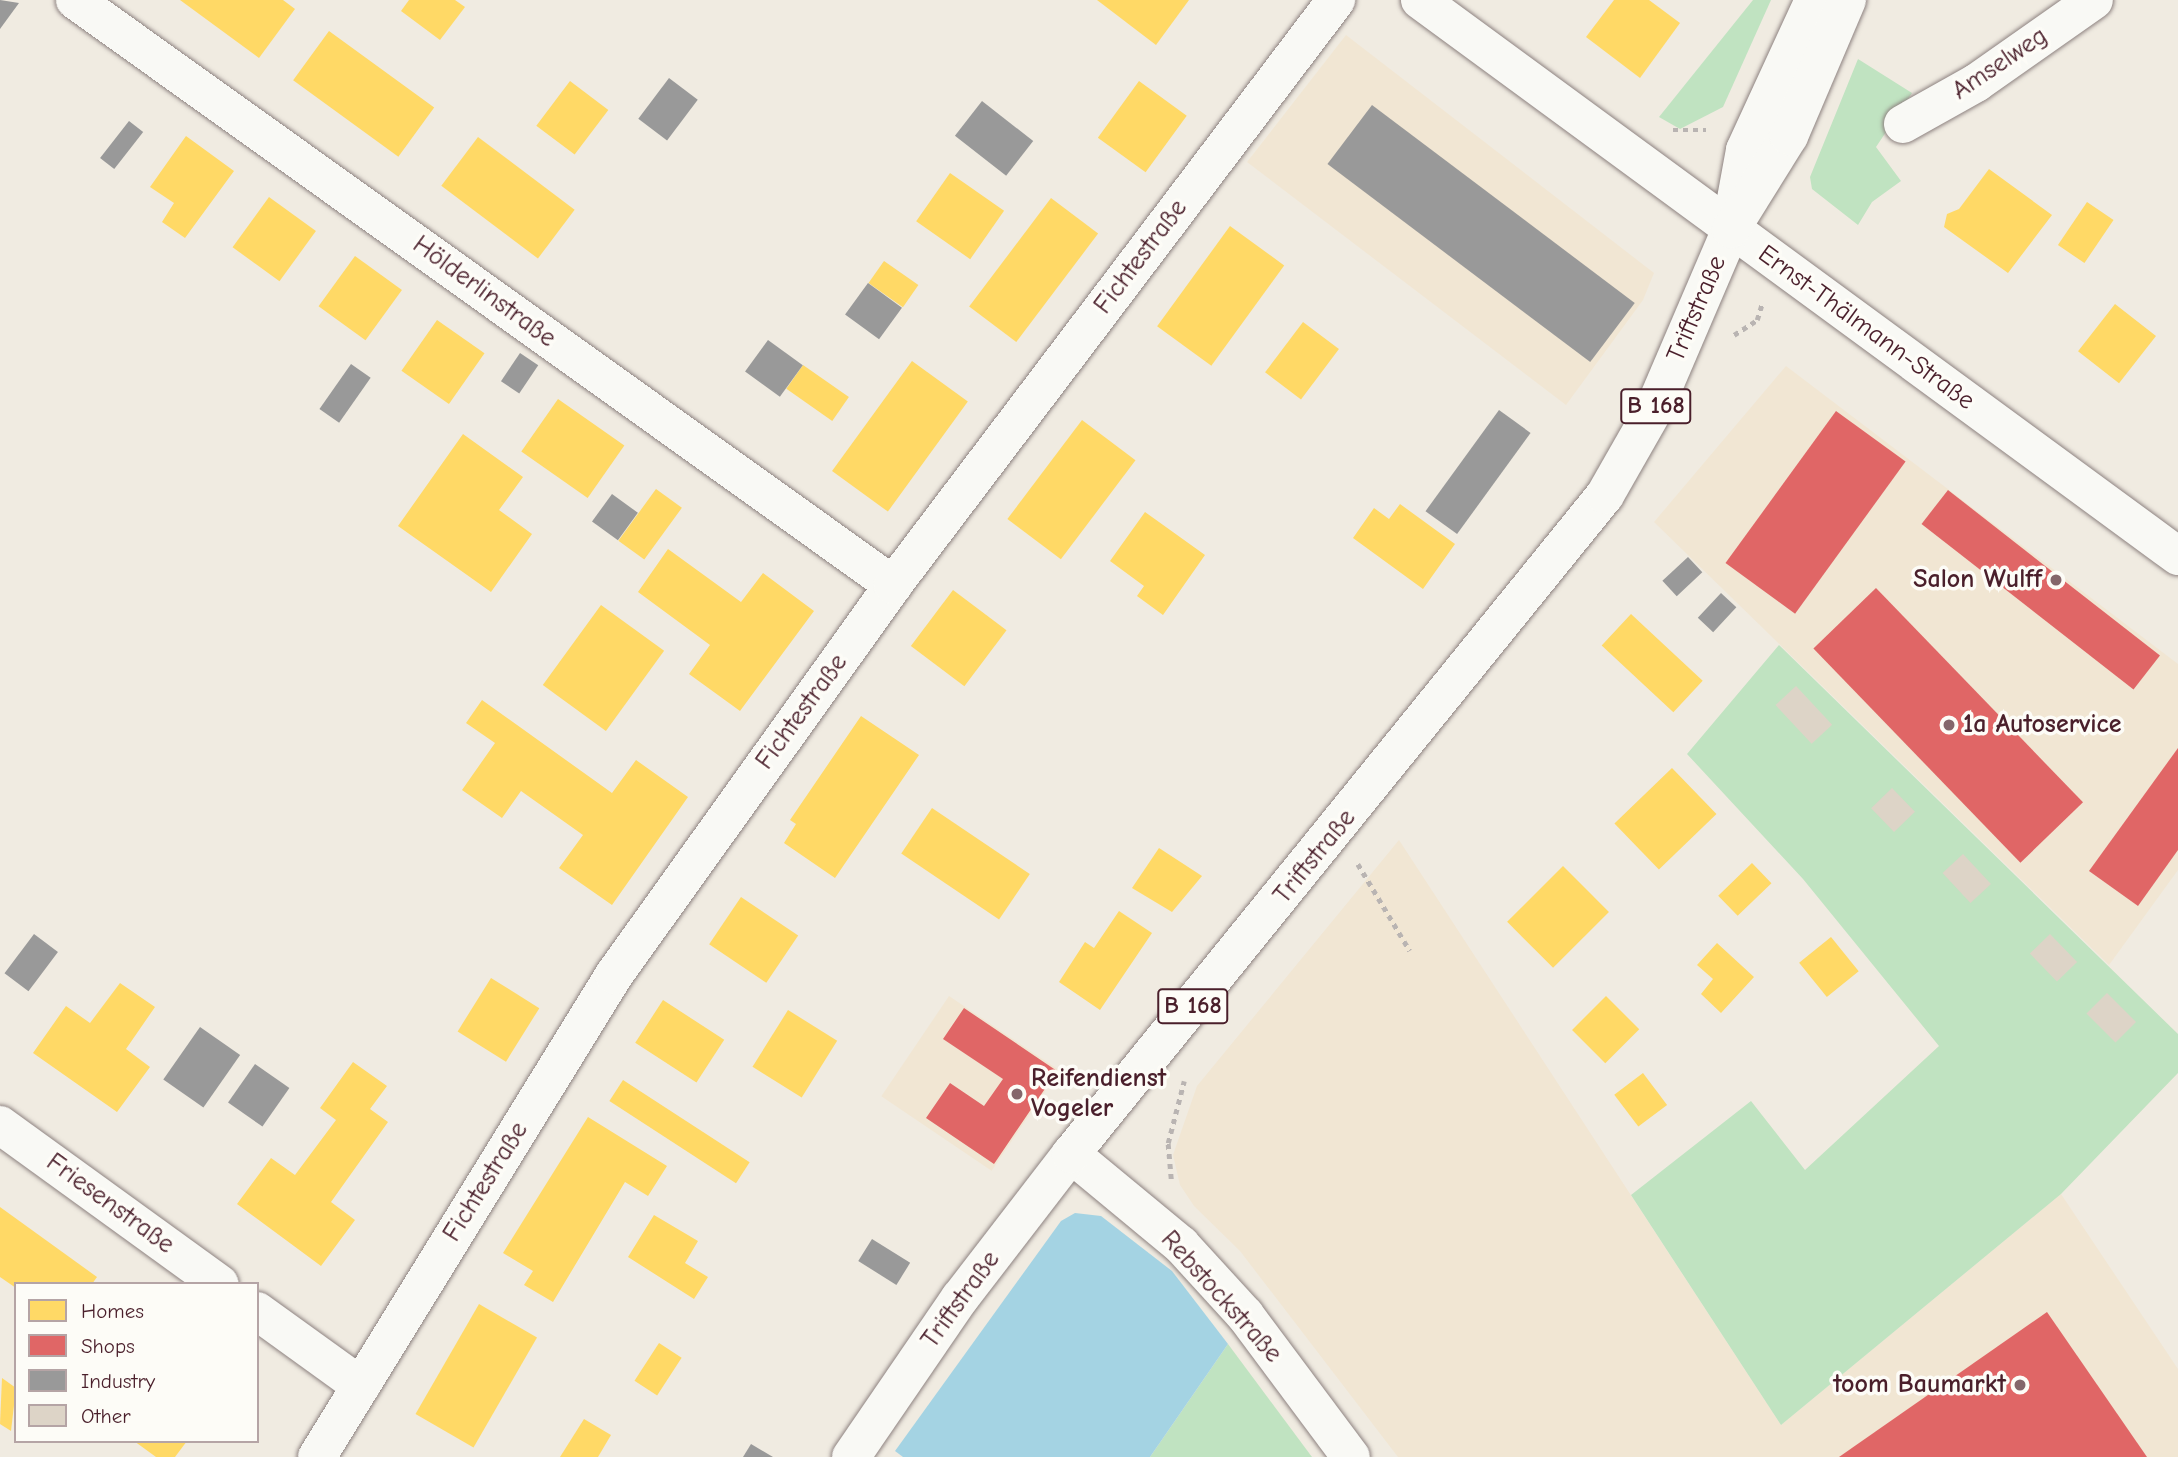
<!DOCTYPE html>
<html>
<head>
<meta charset="utf-8">
<style>
	body { margin:0 }
	#map { position:relative; width:2178px; height:1457px; overflow:hidden; background:#f0ebe1; font-family:"Comic Neue",sans-serif }
	div>[style] { position:absolute }
	.built>* { inset:0; background:#f1e6d3; transform-origin:0 0 }
	.green>* { inset:0; background:#c0e3c1 }
	.water>* { inset:0; background:#a4d3e3 }
	.homes>* { inset:0; background:#ffd966; transform-origin:0 0 }
	.shops>* { inset:0; background:#e06666; transform-origin:0 0 }
	.industry>* { inset:0; background:#999; transform-origin:0 0 }
	.building>* { inset:0; background:#ddd4c7; transform-origin:0 0 }
	.path>* { height:4.5px; margin-top:-2.25px; transform-origin:0; background:repeating-linear-gradient(90deg,#b9b4b2 0 5px,transparent 0 10px) }
	.roads { filter:drop-shadow(0 0 2px #8d8280) drop-shadow(0 0 2px #8d8280) }
	.minor>* { height:38px; margin:-19px; padding:0 19px; transform-origin:19px; border-radius:19px; background:#f9f9f5 }
	.major>* { height:38px; margin:-19px; padding:0 19px; transform-origin:19px; border-radius:19px; background:#f9f9f5 }
	.dots>* { width:19px; height:19px; translate:-50% -50%; box-sizing:border-box; border:4px solid #fdfcf7; border-radius:50% }
	span { translate:-50% -50%; white-space:nowrap; text-align:center; line-height:1.15; -webkit-text-stroke:7px #fdfcf7; paint-order:stroke }
	.shield-label span { padding:2px 5px; background:#fdfcf7; border:2px solid; border-radius:5px; -webkit-text-stroke-width:0 }
	.shield-label { font-size:24px; color:#4a1f2b; font-weight:700 }
	.street-label { font-size:26px; color:#4a1f2b }
	.poi-label { font-size:26px; color:#4a1f2b; font-weight:700 }
	.right { translate:-100% -50%; text-align:right }
	.left { translate:0 -50%; text-align:left }
	.legend { position:absolute; left:14px; top:1282px; width:245px; height:161px; box-sizing:border-box; background:#fdfcf7; border:2px solid #b5a4a5; margin:0; padding:9px 12px; list-style:none; font-size:21px; color:#4a1f2b }
	.legend li { display:flex; align-items:center; gap:14px; height:35px }
	.legend b { width:35px; border:2px solid #b5a4a5 }
</style>
</head>
<body>
<div id="map">
	<div class="built">
		<div style="clip-path:polygon(1346px 35px,1654px 273px,1643px 300px,1566px 405px,1247px 162px)"></div>
		<div style="clip-path:polygon(1786px 366px,2178px 664px,2178px 870px,2109px 965px,1654px 522px)"></div>
		<div style="clip-path:polygon(1399px 840px,1781px 1425px,2061px 1194px,2178px 1369px,2178px 1457px,1398px 1457px,1240px 1251px,1194px 1206px,1180px 1185px,1173px 1155px,1197px 1086px)"></div>
		<div style="left:949px;top:996px;width:133px;height:121px;rotate:34deg"></div>
	</div>
	<div class="green">
		<div style="clip-path:polygon(1753px 0,1771px 0,1723px 107px,1680px 129px,1659px 117px)"></div>
		<div style="clip-path:polygon(1858px 59px,1912px 93px,1876px 147px,1901px 181px,1872px 202px,1858px 225px,1812px 189px,1810px 177px)"></div>
		<div style="clip-path:polygon(1779px 645px,2178px 1034px,2178px 1073px,2061px 1194px,1781px 1425px,1631px 1195px,1751px 1101px,1805px 1170px,1939px 1046px,1803px 879px,1687px 754px)"></div>
		<div style="clip-path:polygon(1228px 1344px,1312px 1457px,1150px 1457px)"></div>
	</div>
	<div class="water">
		<div style="clip-path:polygon(1075px 1213px,1101px 1216px,1172px 1271px,1228px 1344px,1150px 1457px,903px 1457px,895px 1451px,1061px 1221px)"></div>
	</div>
	<div class="homes">
		<div style="clip-path:polygon(180px 0,283px 0,295px 9px,259px 58px)"></div>
		<div style="clip-path:polygon(409px 0,455px 0,465px 7px,440px 40px,401px 11px)"></div>
		<div style="clip-path:polygon(1097px 0,1189px 0,1156px 45px)"></div>
		<div style="clip-path:polygon(1614px 0,1649px 0,1680px 23px,1640px 78px,1586px 37px)"></div>
		<div style="left:329px;top:31px;width:130px;height:61px;rotate:36deg"></div>
		<div style="left:570px;top:81px;width:48px;height:56px;rotate:37deg"></div>
		<div style="left:1139px;top:81px;width:59px;height:70px;rotate:36deg"></div>
		<div style="clip-path:polygon(186px 136px,234px 171px,185px 238px,162px 222px,174px 203px,150px 187px)"></div>
		<div style="left:478px;top:137px;width:121px;height:61px;rotate:37deg"></div>
		<div style="clip-path:polygon(1989px 169px,2052px 215px,2008px 273px,1944px 227px,1947px 214px,1959px 209px)"></div>
		<div style="left:950px;top:173px;width:66px;height:59px;rotate:35deg"></div>
		<div style="left:269px;top:197px;width:58px;height:62px;rotate:36deg"></div>
		<div style="left:1051px;top:198px;width:59px;height:136px;rotate:37deg"></div>
		<div style="left:2087px;top:202px;width:32px;height:52px;rotate:34deg"></div>
		<div style="left:1230px;top:226px;width:67px;height:124px;rotate:36deg"></div>
		<div style="left:355px;top:256px;width:58px;height:62px;rotate:36deg"></div>
		<div style="left:884px;top:261px;width:42px;height:27px;rotate:35deg"></div>
		<div style="left:2115px;top:304px;width:52px;height:60px;rotate:38deg"></div>
		<div style="left:437px;top:320px;width:58px;height:62px;rotate:35deg"></div>
		<div style="left:1303px;top:322px;width:45px;height:63px;rotate:37deg"></div>
		<div style="left:912px;top:361px;width:69px;height:136px;rotate:36deg"></div>
		<div style="left:803px;top:365px;width:56px;height:29px;rotate:35deg"></div>
		<div style="left:558px;top:399px;width:81px;height:64px;rotate:35deg"></div>
		<div style="left:1082px;top:420px;width:67px;height:124px;rotate:37deg"></div>
		<div style="clip-path:polygon(463px 434px,523px 477px,499px 510px,532px 534px,491px 592px,398px 526px)"></div>
		<div style="left:656px;top:489px;width:32px;height:64px;rotate:36deg"></div>
		<div style="clip-path:polygon(1400px 504px,1455px 544px,1423px 589px,1353px 538px,1374px 508px,1389px 519px)"></div>
		<div style="clip-path:polygon(1145px 512px,1205px 555px,1163px 615px,1137px 596px,1144px 586px,1110px 561px)"></div>
		<div style="clip-path:polygon(668px 549px,741px 602px,763px 573px,814px 611px,740px 711px,689px 674px,710px 645px,638px 592px)"></div>
		<div style="left:953px;top:590px;width:67px;height:70px;rotate:37deg"></div>
		<div style="left:601px;top:605px;width:78px;height:99px;rotate:36deg"></div>
		<div style="left:1631px;top:614px;width:98px;height:43px;rotate:43deg"></div>
		<div style="clip-path:polygon(482px 700px,612px 793px,636px 760px,688px 797px,612px 905px,559px 868px,583px 835px,521px 791px,502px 818px,462px 790px,495px 743px,466px 723px)"></div>
		<div style="clip-path:polygon(861px 716px,919px 755px,835px 878px,784px 843px,796px 824px,790px 820px)"></div>
		<div style="left:1672px;top:768px;width:64px;height:80px;rotate:46deg"></div>
		<div style="left:932px;top:808px;width:118px;height:55px;rotate:34deg"></div>
		<div style="clip-path:polygon(1159px 848px,1202px 876px,1172px 912px,1132px 888px)"></div>
		<div style="left:1752px;top:863px;width:28px;height:47px;rotate:46deg"></div>
		<div style="left:1563px;top:866px;width:65px;height:79px;rotate:45deg"></div>
		<div style="left:741px;top:897px;width:69px;height:57px;rotate:34deg"></div>
		<div style="clip-path:polygon(1119px 911px,1152px 933px,1100px 1010px,1059px 982px,1085px 942px,1094px 948px)"></div>
		<div style="left:1831px;top:937px;width:44px;height:41px;rotate:51deg"></div>
		<div style="clip-path:polygon(1717px 943px,1754px 977px,1721px 1013px,1701px 994px,1713px 979px,1697px 965px)"></div>
		<div style="left:491px;top:978px;width:57px;height:63px;rotate:32deg"></div>
		<div style="clip-path:polygon(120px 983px,155px 1007px,126px 1049px,150px 1067px,117px 1112px,33px 1053px,66px 1006px,90px 1023px)"></div>
		<div style="left:1606px;top:996px;width:47px;height:48px;rotate:45deg"></div>
		<div style="left:663px;top:1000px;width:73px;height:51px;rotate:33deg"></div>
		<div style="left:788px;top:1010px;width:58px;height:67px;rotate:32deg"></div>
		<div style="clip-path:polygon(353px 1062px,387px 1086px,370px 1109px,388px 1122px,331px 1202px,355px 1220px,321px 1266px,237px 1204px,271px 1158px,295px 1175px,336px 1120px,320px 1108px)"></div>
		<div style="left:1643px;top:1073px;width:40px;height:36px;rotate:53deg"></div>
		<div style="left:623px;top:1080px;width:151px;height:25px;rotate:33deg"></div>
		<div style="clip-path:polygon(588px 1117px,667px 1166px,648px 1196px,625px 1182px,553px 1302px,524px 1285px,533px 1271px,503px 1253px)"></div>
		<div style="clip-path:polygon(0 1207px,97px 1277px,92px 1284px,16px 1288px,0 1277px)"></div>
		<div style="clip-path:polygon(654px 1215px,698px 1241px,685px 1263px,708px 1277px,694px 1299px,628px 1257px)"></div>
		<div style="left:479px;top:1304px;width:67px;height:127px;rotate:30deg"></div>
		<div style="left:659px;top:1343px;width:27px;height:45px;rotate:33deg"></div>
		<div style="clip-path:polygon(2px 1378px,16px 1388px,11px 1431px,0 1424px)"></div>
		<div style="clip-path:polygon(584px 1419px,611px 1435px,598px 1457px,560px 1457px)"></div>
		<div style="clip-path:polygon(134px 1441px,187px 1441px,175px 1457px,156px 1457px)"></div>
	</div>
	<div class="shops">
		<div style="left:1836px;top:411px;width:86px;height:188px;rotate:36deg"></div>
		<div style="left:1948px;top:490px;width:269px;height:43px;rotate:38deg"></div>
		<div style="left:1876px;top:588px;width:298px;height:87px;rotate:46deg"></div>
		<div style="clip-path:polygon(2178px 748px,2178px 850px,2138px 906px,2089px 871px)"></div>
		<div style="clip-path:polygon(964px 1008px,1057px 1071px,994px 1164px,926px 1118px,950px 1083px,984px 1106px,1003px 1079px,943px 1039px)"></div>
		<div style="clip-path:polygon(2047px 1312px,2147px 1457px,1839px 1457px)"></div>
	</div>
	<div class="industry">
		<div style="clip-path:polygon(0 0,19px 3px,0 29px)"></div>
		<div style="left:669px;top:78px;width:36px;height:51px;rotate:37deg"></div>
		<div style="left:982px;top:101px;width:65px;height:44px;rotate:38deg"></div>
		<div style="left:1372px;top:105px;width:329px;height:74px;rotate:37deg"></div>
		<div style="left:129px;top:121px;width:18px;height:47px;rotate:38deg"></div>
		<div style="left:868px;top:283px;width:42px;height:39px;rotate:36deg"></div>
		<div style="left:768px;top:340px;width:43px;height:39px;rotate:36deg"></div>
		<div style="left:520px;top:353px;width:22px;height:34px;rotate:34deg"></div>
		<div style="left:351px;top:364px;width:24px;height:55px;rotate:35deg"></div>
		<div style="left:1499px;top:410px;width:39px;height:125px;rotate:36deg"></div>
		<div style="left:612px;top:494px;width:32px;height:34px;rotate:36deg"></div>
		<div style="left:1688px;top:557px;width:21px;height:35px;rotate:47deg"></div>
		<div style="left:1721px;top:593px;width:21px;height:34px;rotate:43deg"></div>
		<div style="left:34px;top:934px;width:30px;height:49px;rotate:37deg"></div>
		<div style="left:200px;top:1027px;width:49px;height:64px;rotate:35deg"></div>
		<div style="left:255px;top:1064px;width:42px;height:47px;rotate:35deg"></div>
		<div style="left:872px;top:1239px;width:45px;height:26px;rotate:32deg"></div>
		<div style="clip-path:polygon(751px 1444px,773px 1457px,743px 1457px)"></div>
	</div>
	<div class="building">
		<div style="left:1796px;top:686px;width:53px;height:28px;rotate:47deg"></div>
		<div style="left:1892px;top:788px;width:33px;height:29px;rotate:46deg"></div>
		<div style="left:1963px;top:854px;width:41px;height:28px;rotate:47deg"></div>
		<div style="left:2050px;top:934px;width:39px;height:28px;rotate:46deg"></div>
		<div style="left:2107px;top:993px;width:41px;height:29px;rotate:45deg"></div>
	</div>
	<div class="path">
		<div style="left:1673px;top:130px;width:33px"></div>
		<div style="left:1734px;top:335px;width:27px;rotate:-33deg"></div>
		<div style="left:1757px;top:320px;width:17px;rotate:-73deg"></div>
		<div style="left:1358px;top:864px;width:101px;rotate:59.1deg"></div>
		<div style="left:1171px;top:1179px;width:36px;rotate:-95deg"></div>
		<div style="left:1168px;top:1143px;width:64px;rotate:-75.5deg"></div>
	</div>
	<div class="roads">
		<div class="minor">
			<div style="left:75px;top:0;width:1006px;rotate:35.57deg"></div>
			<div style="left:1420px;top:0;width:940px;rotate:36.26deg"></div>
			<div style="left:1903px;top:124px;width:84px;rotate:-29.3deg"></div>
			<div style="left:1976px;top:83px;width:144px;rotate:-35.1deg"></div>
			<div style="left:0;top:1125px;width:271px;rotate:35.9deg"></div>
			<div style="left:1071px;top:1154px;width:143px;rotate:39.6deg"></div>
			<div style="left:1181px;top:1245px;width:95px;rotate:47.6deg"></div>
			<div style="left:1245px;top:1315px;width:177px;rotate:53.3deg"></div>
			<div style="left:257px;top:1311px;width:128px;rotate:35.8deg"></div>
			<div style="left:317px;top:1457px;width:566px;rotate:-58.36deg"></div>
			<div style="left:614px;top:975px;width:480px;rotate:-54.4deg"></div>
			<div style="left:893px;top:585px;width:734px;rotate:-52.86deg"></div>
		</div>
		<div class="major">
			<div style="left:1734px;top:210px;width:61px;rotate:-79.6deg"></div>
			<div style="left:1745px;top:150px;width:165px;rotate:-65.3deg"></div>
			<div style="left:851px;top:1457px;width:193px;rotate:-55.6deg"></div>
			<div style="left:960px;top:1298px;width:182px;rotate:-52.4deg"></div>
			<div style="left:1071px;top:1154px;width:848px;rotate:-50.98deg"></div>
			<div style="left:1605px;top:495px;width:99px;rotate:-60.3deg"></div>
			<div style="left:1654px;top:409px;width:196px;rotate:-66.8deg"></div>
			<div style="left:1731px;top:229px;width:110px;rotate:-58.1deg"></div>
			<div style="left:1789px;top:136px;width:148px;rotate:-66.9deg"></div>
		</div>
	</div>
	<div class="dots">
		<div style="left:2056px;top:580px;background:#84666b"></div>
		<div style="left:1949px;top:725px;background:#84666b"></div>
		<div style="left:1017px;top:1094px;background:#84666b"></div>
		<div style="left:2020px;top:1385px;background:#84666b"></div>
	</div>
	<div class="shield-label">
		<span style="left:1656px;top:406px">B 168</span>
		<span style="left:1193px;top:1006px">B 168</span>
	</div>
	<div class="street-label">
		<span style="left:2000px;top:64px;rotate:-34deg">Amselweg</span>
		<span style="left:1141px;top:257px;rotate:-53deg">Fichtestraße</span>
		<span style="left:484px;top:292px;rotate:36deg">Hölderlinstraße</span>
		<span style="left:1697px;top:309px;rotate:-67deg">Triftstraße</span>
		<span style="left:1866px;top:328px;rotate:36deg">Ernst-Thälmann-Straße</span>
		<span style="left:802px;top:712px;rotate:-54deg">Fichtestraße</span>
		<span style="left:1315px;top:857px;rotate:-51deg">Triftstraße</span>
		<span style="left:486px;top:1182px;rotate:-58deg">Fichtestraße</span>
		<span style="left:110px;top:1204px;rotate:36deg">Friesenstraße</span>
		<span style="left:1221px;top:1297px;rotate:48deg">Rebstockstraße</span>
		<span style="left:961px;top:1300px;rotate:-54deg">Triftstraße</span>
	</div>
	<div class="poi-label">
		<span class="right" style="left:2042px;top:580px">Salon Wulff</span>
		<span class="left" style="left:1963px;top:725px">1a Autoservice</span>
		<span class="left" style="left:1031px;top:1094px">Reifendienst<br>Vogeler</span>
		<span class="right" style="left:2006px;top:1385px">toom Baumarkt</span>
	</div>
	<ul class="legend">
	<li><b style="height:19px;background:#ffd966"></b>Homes</li>
	<li><b style="height:19px;background:#e06666"></b>Shops</li>
	<li><b style="height:19px;background:#999"></b>Industry</li>
	<li><b style="height:19px;background:#ddd4c7"></b>Other</li>
	</ul>
</div>
</body>
</html>
